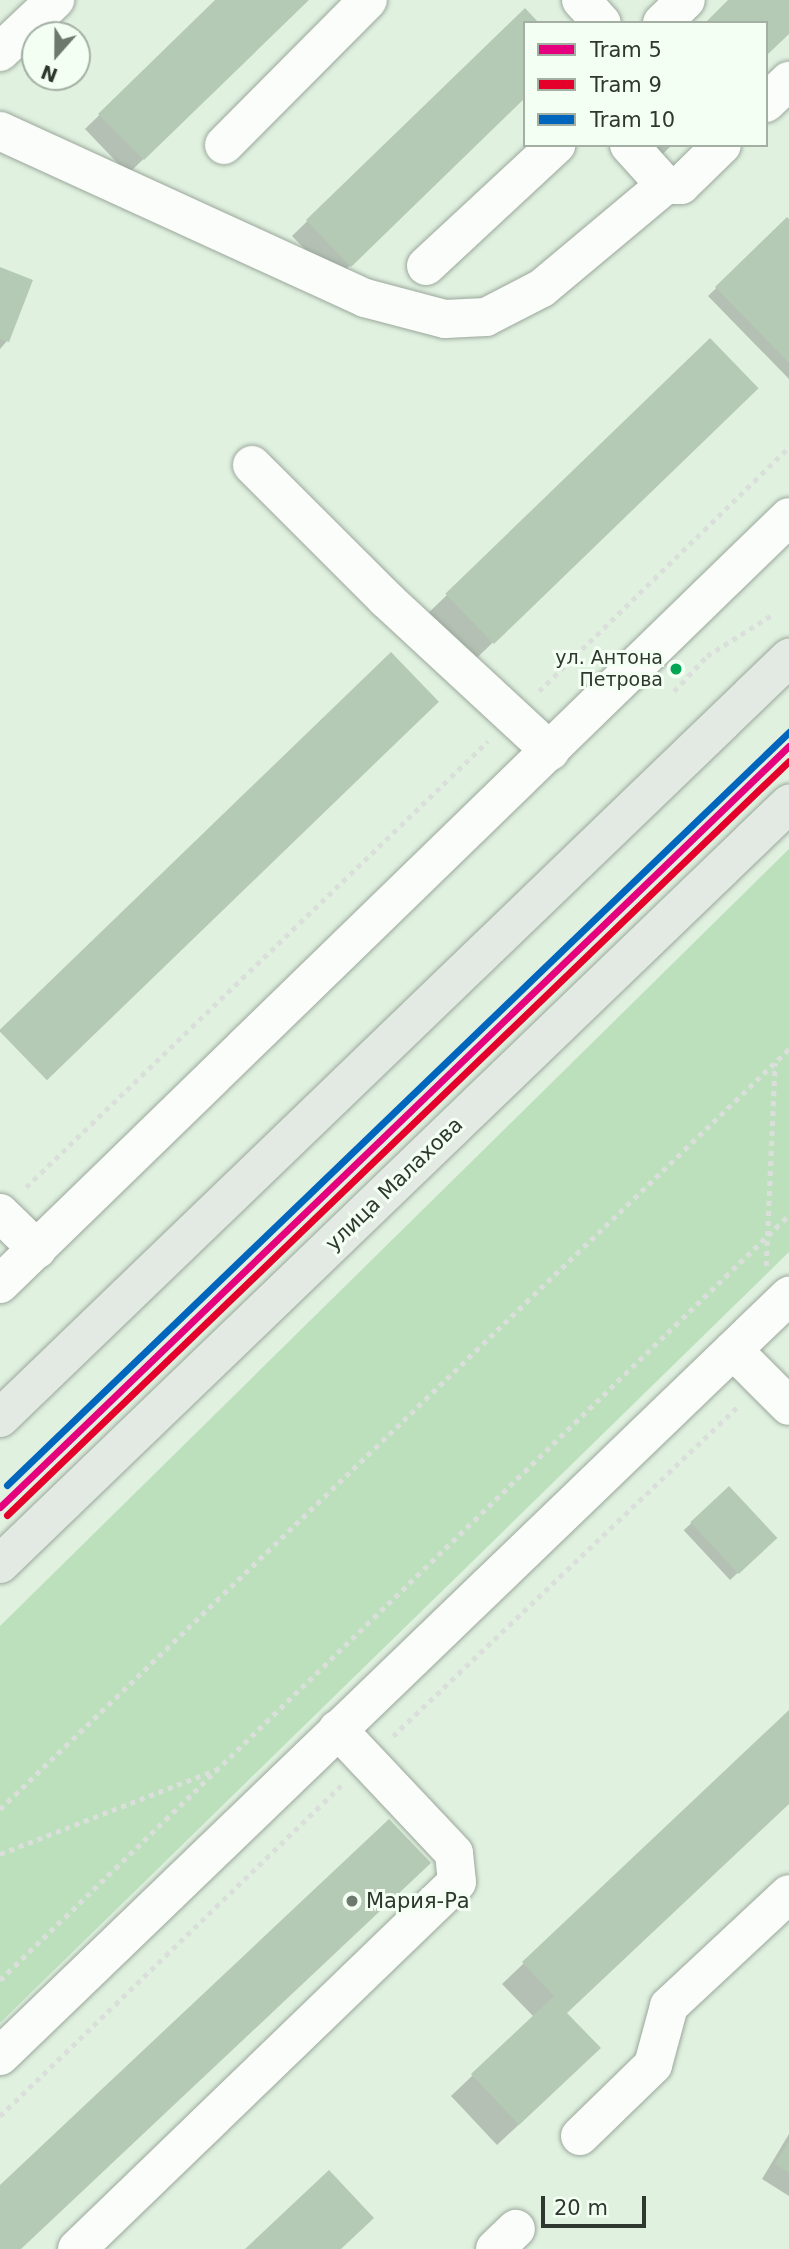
<!DOCTYPE html>
<html>
<head>
<meta charset="utf-8">
<style>
	body { margin:0 }
	#map { position:relative; width:789px; height:2249px; overflow:hidden; background:#e0f1e0; font-family:"DejaVu Sans",sans-serif }
	div>[style] { position:absolute }
	.green>* { inset:0; background:#bce0bc }
	.shadow>* { inset:0; background:#0003; transform-origin:0 0 }
	.building>* { inset:0; background:#b5cab5; transform-origin:0 0 }
	.path>* { height:4.5px; margin-top:-2.25px; transform-origin:0; background:repeating-linear-gradient(90deg,#dbdfdb 0 5px,transparent 0 10px) }
	.roads { filter:drop-shadow(0 0 2px #9ba79b) drop-shadow(0 0 2px #9ba79b) }
	.minor>* { height:38px; margin:-19px; padding:0 19px; transform-origin:19px; border-radius:19px; background:#fafdfa }
	.major>* { height:38px; margin:-19px; padding:0 19px; transform-origin:19px; border-radius:19px; background:#e3e9e3 }
	.tram-1>* { height:7px; margin:-3.5px; padding:0 3.5px; transform-origin:3.5px; border-radius:3.5px; background:#e5007d }
	.tram-2>* { height:7px; margin:-3.5px; padding:0 3.5px; transform-origin:3.5px; border-radius:3.5px; background:#e4002b }
	.tram-3>* { height:7px; margin:-3.5px; padding:0 3.5px; transform-origin:3.5px; border-radius:3.5px; background:#0065bd }
	.dots>* { width:19px; height:19px; translate:-50% -50%; box-sizing:border-box; border:4px solid #f3fff3; border-radius:50% }
	span { translate:-50% -50%; white-space:nowrap; text-align:center; line-height:1.15; -webkit-text-stroke:6px #f3fff3; paint-order:stroke }
	.bus-label { font-size:19px; color:#2e382e }
	.right { translate:-100% -50%; text-align:right }
	.street-label { font-size:21px; color:#2e382e }
	.poi-label { font-size:21px; color:#2e382e }
	.left { translate:0 -50%; text-align:left }
	.legend { position:absolute; left:523px; top:21px; width:245px; height:126px; box-sizing:border-box; background:#f3fff3; border:2px solid #a4afa4; margin:0; padding:9px 12px; list-style:none; font-size:21px; color:#2e382e }
	.legend li { display:flex; align-items:center; gap:14px; height:35px }
	.legend b { width:35px; border:2px solid #a4afa4 }
	.north { position:absolute; left:21px; top:21px; width:70px; height:70px; box-sizing:border-box; background:#f3fff3; border:2px solid #a4afa4; border-radius:50%; rotate:201deg; font-size:19px; font-weight:700; line-height:28px; text-align:center; color:#2e382e }
	.north::after { content:''; display:block; margin:auto; width:24px; height:32px; background:#6c796c; clip-path:polygon(50% 0,100% 100%,50% 72%,0 100%) }
	.scale { position:absolute; left:541px; top:2196px; width:105px; height:32px; box-sizing:border-box; border:4px solid #2e382e; border-top:0; padding-left:9px; font-size:21px; line-height:24px; white-space:nowrap; color:#2e382e; -webkit-text-stroke:5px #f3fff3; paint-order:stroke }
</style>
</head>
<body>
<div id="map">
	<div class="green">
		<div style="clip-path:polygon(789px 849px,789px 1252px,0 2023px,0 1626px)"></div>
	</div>
	<div class="shadow">
		<div style="clip-path:polygon(218px 0,307px 0,128px 174px,85px 129px)"></div>
		<div style="clip-path:polygon(524px 11px,525px 96px,335px 280px,292px 236px)"></div>
		<div style="clip-path:polygon(618px 145px,672px 145px,644px 172px)"></div>
		<div style="clip-path:polygon(787px 220px,789px 222px,789px 379px,708px 296px)"></div>
		<div style="clip-path:polygon(0 269px,31px 281px,7px 341px,0 349px)"></div>
		<div style="left:710px;top:341px;width:66px;height:392px;rotate:46deg"></div>
		<div style="left:729px;top:1488px;width:68px;height:62px;rotate:47deg"></div>
		<div style="clip-path:polygon(789px 1712px,789px 1802px,566px 2013px,578px 2069px,497px 2145px,451px 2096px,534px 2017px,502px 1984px)"></div>
		<div style="clip-path:polygon(789px 2134px,789px 2196px,762px 2179px)"></div>
	</div>
	<div class="building">
		<div style="clip-path:polygon(215px 0,309px 0,144px 160px,98px 114px)"></div>
		<div style="clip-path:polygon(728px 0,789px 0,789px 34px,766px 56px,766px 23px,705px 23px)"></div>
		<div style="clip-path:polygon(525px 8px,539px 23px,525px 23px,525px 98px,351px 267px,306px 220px)"></div>
		<div style="clip-path:polygon(787px 217px,789px 219px,789px 363px,715px 287px)"></div>
		<div style="clip-path:polygon(0 267px,33px 280px,9px 342px,0 339px)"></div>
		<div style="left:710px;top:338px;width:70px;height:368px;rotate:46deg"></div>
		<div style="left:391px;top:652px;width:69px;height:545px;rotate:46deg"></div>
		<div style="left:729px;top:1486px;width:71px;height:53px;rotate:47deg"></div>
		<div style="clip-path:polygon(789px 1710px,789px 1804px,567px 2013px,601px 2048px,519px 2125px,471px 2074px,554px 1996px,522px 1962px)"></div>
		<div style="clip-path:polygon(389px 1819px,431px 1863px,21px 2249px,0 2249px,0 2185px)"></div>
		<div style="clip-path:polygon(789px 2141px,789px 2173px,775px 2164px)"></div>
		<div style="clip-path:polygon(329px 2170px,374px 2218px,341px 2249px,245px 2249px)"></div>
	</div>
	<div class="path">
		<div style="left:539px;top:691px;width:349px;rotate:-44.3deg"></div>
		<div style="left:674px;top:691px;width:48px;rotate:-46.7deg"></div>
		<div style="left:707px;top:656px;width:80px;rotate:-32.3deg"></div>
		<div style="left:26px;top:1187px;width:642px;rotate:-43.99deg"></div>
		<div style="left:766px;top:1266px;width:203px;rotate:-87.5deg"></div>
		<div style="left:393px;top:1736px;width:477px;rotate:-43.7deg"></div>
		<div style="left:0;top:1809px;width:1096px;rotate:-43.93deg"></div>
		<div style="left:0;top:1854px;width:234px;rotate:-21.3deg"></div>
		<div style="left:0;top:1980px;width:1099px;rotate:-44.12deg"></div>
		<div style="left:0;top:2116px;width:475px;rotate:-44.1deg"></div>
	</div>
	<div class="roads">
		<div class="minor">
			<div style="left:581px;top:0;width:31px;rotate:48deg"></div>
			<div style="left:662px;top:23px;width:33px;rotate:-44deg"></div>
			<div style="left:0;top:52px;width:76px;rotate:-43.4deg"></div>
			<div style="left:766px;top:103px;width:32px;rotate:-44deg"></div>
			<div style="left:0;top:131px;width:401px;rotate:24.6deg"></div>
			<div style="left:365px;top:298px;width:83px;rotate:14.7deg"></div>
			<div style="left:445px;top:319px;width:41px;rotate:-2.8deg"></div>
			<div style="left:486px;top:317px;width:63px;rotate:-27.4deg"></div>
			<div style="left:542px;top:288px;width:160px;rotate:-39.9deg"></div>
			<div style="left:665px;top:185px;width:16px"></div>
			<div style="left:681px;top:185px;width:57px;rotate:-44.3deg"></div>
			<div style="left:224px;top:145px;width:204px;rotate:-45.2deg"></div>
			<div style="left:629px;top:145px;width:54px;rotate:48deg"></div>
			<div style="left:426px;top:266px;width:178px;rotate:-42.9deg"></div>
			<div style="left:252px;top:465px;width:190px;rotate:45deg"></div>
			<div style="left:386px;top:599px;width:224px;rotate:42.8deg"></div>
			<div style="left:0;top:1213px;width:52px;rotate:44.2deg"></div>
			<div style="left:0;top:1284px;width:1100px;rotate:-44.19deg"></div>
			<div style="left:733px;top:1350px;width:79px;rotate:45deg"></div>
			<div style="left:0;top:2056px;width:1096px;rotate:-43.93deg"></div>
			<div style="left:580px;top:2136px;width:102px;rotate:-44.2deg"></div>
			<div style="left:653px;top:2065px;width:61px;rotate:-74.8deg"></div>
			<div style="left:669px;top:2006px;width:164px;rotate:-43deg"></div>
			<div style="left:77px;top:2249px;width:528px;rotate:-44deg"></div>
			<div style="left:457px;top:1882px;width:29px;rotate:-96deg"></div>
			<div style="left:454px;top:1853px;width:170px;rotate:-133.3deg"></div>
			<div style="left:495px;top:2249px;width:29px;rotate:-44deg"></div>
		</div>
		<div class="major">
			<div style="left:0;top:1418px;width:1096px;rotate:-43.93deg"></div>
			<div style="left:0;top:1564px;width:1096px;rotate:-43.93deg"></div>
		</div>
	</div>
	<div class="tram-1">
		<div style="left:0;top:1507px;width:1096px;rotate:-43.97deg"></div>
	</div>
	<div class="tram-2">
		<div style="left:7px;top:1515px;width:1086px;rotate:-43.96deg"></div>
	</div>
	<div class="tram-3">
		<div style="left:7px;top:1485px;width:1086px;rotate:-43.92deg"></div>
	</div>
	<div class="dots">
		<div style="left:676px;top:669px;background:#00a651"></div>
		<div style="left:352px;top:1901px;background:#6c796c"></div>
	</div>
	<div class="bus-label">
		<span class="right" style="left:663px;top:669px">ул. Антона<br>Петрова</span>
	</div>
	<div class="street-label">
		<span style="left:394px;top:1184px;rotate:-44deg">улица Малахова</span>
	</div>
	<div class="poi-label">
		<span class="left" style="left:366px;top:1901px">Мария-Ра</span>
	</div>
	<ul class="legend">
	<li><b style="height:9px;background:#e5007d"></b>Tram 5</li>
	<li><b style="height:9px;background:#e4002b"></b>Tram 9</li>
	<li><b style="height:9px;background:#0065bd"></b>Tram 10</li>
	</ul>
	<div class="north">N</div>
	<div class="scale">20 m</div>
</div>
</body>
</html>
